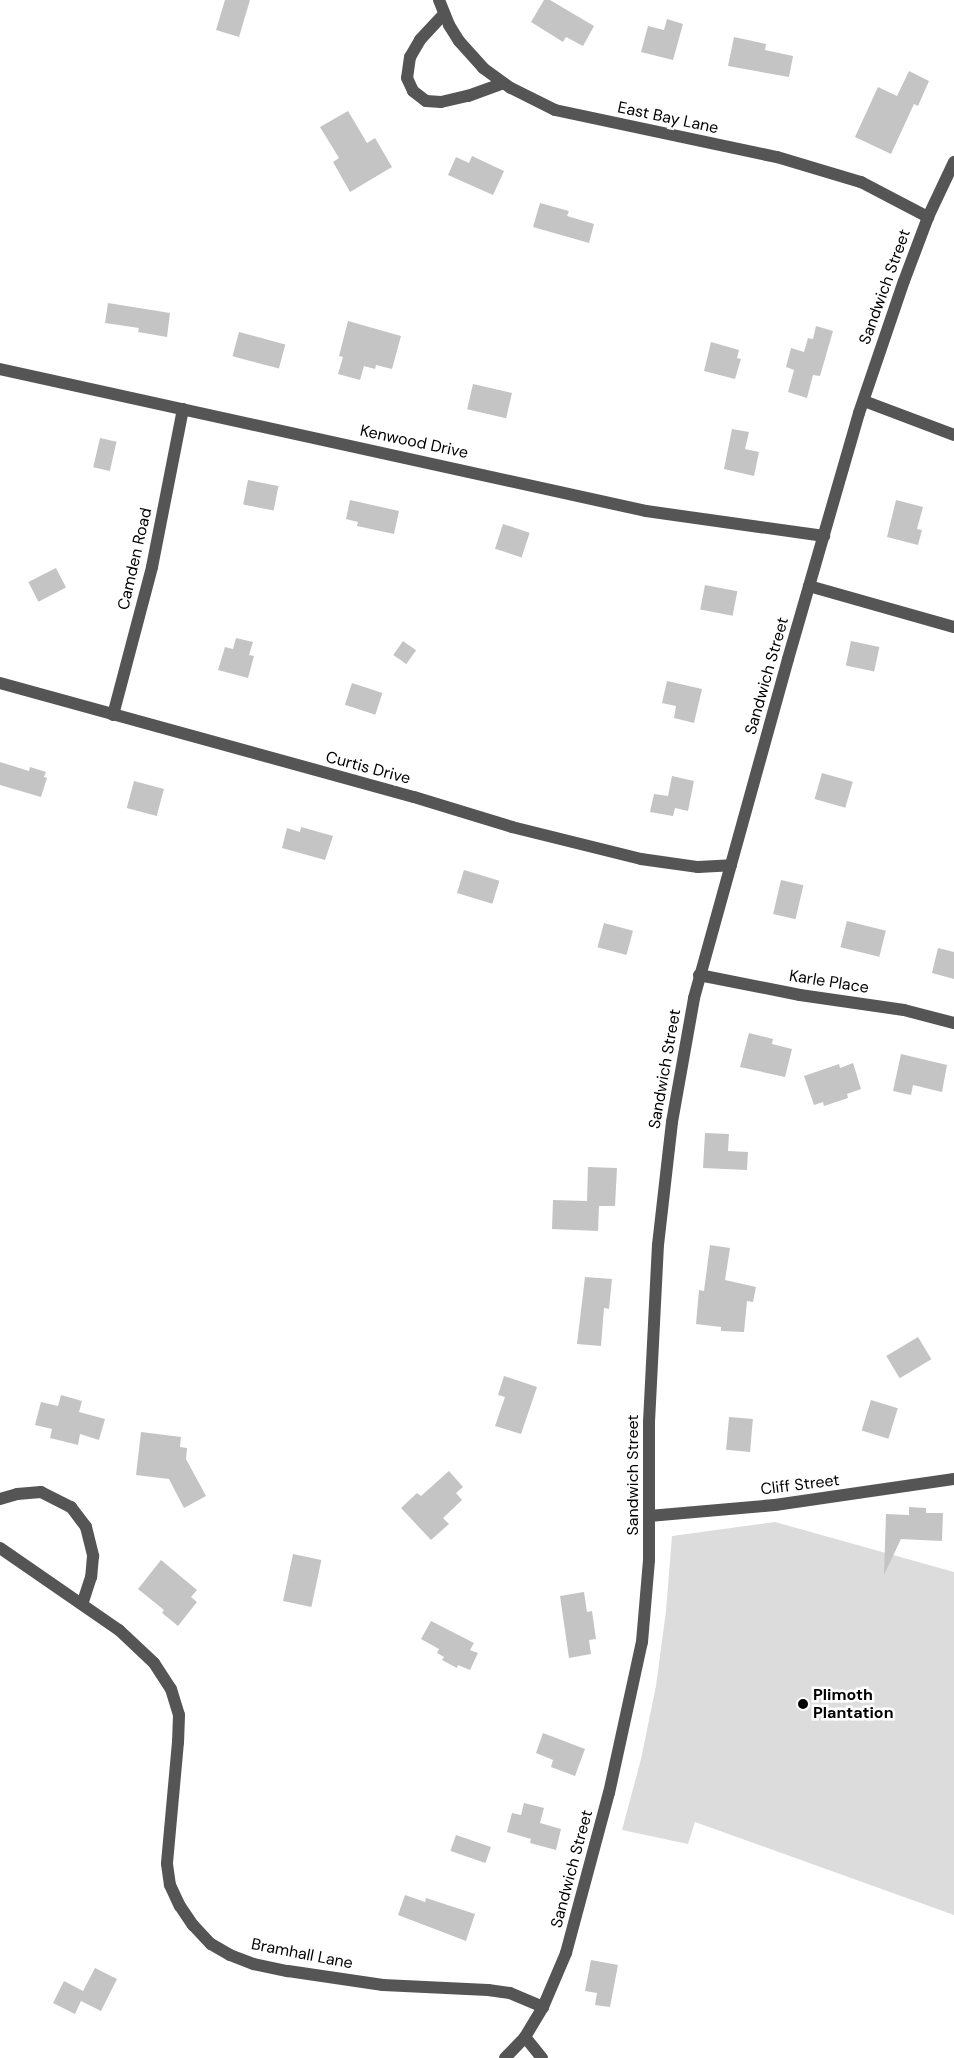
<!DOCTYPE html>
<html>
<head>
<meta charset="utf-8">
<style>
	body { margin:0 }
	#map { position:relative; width:954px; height:2058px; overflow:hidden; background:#fff; font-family:"DM Sans",sans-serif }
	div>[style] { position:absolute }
	.green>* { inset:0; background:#dcdcdc }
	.building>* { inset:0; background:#c4c4c4; transform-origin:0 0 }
	.minor>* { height:12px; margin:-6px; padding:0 6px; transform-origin:6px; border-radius:6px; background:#555 }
	.dots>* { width:14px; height:14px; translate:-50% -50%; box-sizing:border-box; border:2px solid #fff; border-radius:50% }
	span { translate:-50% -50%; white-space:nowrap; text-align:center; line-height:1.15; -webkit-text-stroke:5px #fff; paint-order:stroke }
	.street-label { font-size:16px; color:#000 }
	.poi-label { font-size:16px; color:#000; font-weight:700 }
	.left { translate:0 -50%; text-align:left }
</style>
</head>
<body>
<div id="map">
	<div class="green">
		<div style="clip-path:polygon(775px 1522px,954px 1572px,954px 1915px,695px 1822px,688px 1844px,622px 1830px,641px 1759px,656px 1686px,666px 1611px,672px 1536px)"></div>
	</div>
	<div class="building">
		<div style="clip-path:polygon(225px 0,250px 0,239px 37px,216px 30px)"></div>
		<div style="clip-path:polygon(544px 0,550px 0,594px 26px,583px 46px,566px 37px,563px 42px,531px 22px)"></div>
		<div style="clip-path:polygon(667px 19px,683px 24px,673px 60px,641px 52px,648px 26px,664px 30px)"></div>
		<div style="clip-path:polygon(734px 37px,766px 44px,765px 50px,793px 56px,789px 77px,728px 66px)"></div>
		<div style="clip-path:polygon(909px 71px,929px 81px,918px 106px,914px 104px,891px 154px,855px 137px,878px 87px,897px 96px)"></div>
		<div style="clip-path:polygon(348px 111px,367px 143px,375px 138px,392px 167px,350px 192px,333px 162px,339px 158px,320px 127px)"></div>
		<div style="clip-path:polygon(472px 156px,504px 171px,493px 195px,448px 175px,456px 157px,469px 163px)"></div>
		<div style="clip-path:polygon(540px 203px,569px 211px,567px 216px,594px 224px,589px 243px,533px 227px)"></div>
		<div style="clip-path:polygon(108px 303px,170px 313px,167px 337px,138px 332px,139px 328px,105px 323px)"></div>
		<div style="clip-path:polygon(348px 321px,401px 336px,392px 369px,376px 365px,375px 369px,364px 366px,360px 380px,338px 374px,343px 357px,339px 356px)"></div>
		<div style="clip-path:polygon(816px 326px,833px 331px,820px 376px,813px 375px,807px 398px,788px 392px,794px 370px,786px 367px,791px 348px,804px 352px,808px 338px,813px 339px)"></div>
		<div style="left:239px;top:332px;width:48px;height:25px;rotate:15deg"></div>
		<div style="clip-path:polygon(711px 342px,739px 350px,737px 358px,741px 359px,735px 379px,704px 371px)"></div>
		<div style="left:473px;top:384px;width:40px;height:26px;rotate:13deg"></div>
		<div style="clip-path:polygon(732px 429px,749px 432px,745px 449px,759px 452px,754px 476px,724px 469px)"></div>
		<div style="left:100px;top:438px;width:17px;height:30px;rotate:13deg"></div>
		<div style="left:248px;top:480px;width:31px;height:25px;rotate:11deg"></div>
		<div style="clip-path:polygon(350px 500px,399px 511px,394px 534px,357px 526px,358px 522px,346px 519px)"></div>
		<div style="clip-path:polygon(896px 500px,923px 507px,917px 529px,922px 530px,918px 545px,887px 537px)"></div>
		<div style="left:503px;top:524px;width:28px;height:26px;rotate:18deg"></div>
		<div style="left:56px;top:568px;width:22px;height:31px;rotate:63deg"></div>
		<div style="left:705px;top:585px;width:33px;height:25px;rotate:11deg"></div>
		<div style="clip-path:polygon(236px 638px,253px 642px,249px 655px,254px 656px,248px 678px,218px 670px,225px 647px,233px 649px)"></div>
		<div style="left:403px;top:641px;width:16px;height:17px;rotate:35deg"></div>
		<div style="left:851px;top:641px;width:29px;height:25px;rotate:12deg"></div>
		<div style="clip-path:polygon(667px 681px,702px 689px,694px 723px,674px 718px,676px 706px,662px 703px)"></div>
		<div style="left:352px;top:683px;width:32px;height:23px;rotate:18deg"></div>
		<div style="clip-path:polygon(0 762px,29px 771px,30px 767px,46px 772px,44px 777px,47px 778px,41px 797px,0 785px)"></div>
		<div style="left:822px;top:773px;width:32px;height:27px;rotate:16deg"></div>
		<div style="clip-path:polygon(672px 776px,694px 781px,688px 811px,675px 808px,673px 816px,650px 812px,654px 794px,668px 796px)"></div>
		<div style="left:134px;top:781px;width:31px;height:28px;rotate:15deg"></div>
		<div style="clip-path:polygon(301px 827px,333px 836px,325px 860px,282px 848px,287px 828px,300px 832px)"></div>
		<div style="left:464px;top:870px;width:37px;height:24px;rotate:17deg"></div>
		<div style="left:781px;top:880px;width:23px;height:35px;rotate:13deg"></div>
		<div style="left:847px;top:921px;width:40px;height:27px;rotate:14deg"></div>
		<div style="left:604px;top:923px;width:30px;height:25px;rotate:15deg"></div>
		<div style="clip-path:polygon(938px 948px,954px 952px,954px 979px,932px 973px)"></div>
		<div style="clip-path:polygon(749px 1033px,773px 1039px,772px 1044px,792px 1049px,785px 1077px,740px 1067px)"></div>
		<div style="clip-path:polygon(901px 1054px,947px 1065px,942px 1092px,913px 1085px,911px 1095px,893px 1091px)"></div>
		<div style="clip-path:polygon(853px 1063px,861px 1089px,847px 1094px,848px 1098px,824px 1106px,823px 1102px,814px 1105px,804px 1076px,839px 1064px,840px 1068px)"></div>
		<div style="clip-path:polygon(705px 1133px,729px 1134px,728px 1151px,748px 1152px,747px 1170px,703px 1168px)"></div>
		<div style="clip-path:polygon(588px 1167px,617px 1168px,615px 1206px,599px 1206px,598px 1231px,552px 1229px,553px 1200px,587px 1201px)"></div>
		<div style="clip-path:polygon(710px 1245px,730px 1248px,725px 1280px,756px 1287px,753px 1302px,747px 1301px,744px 1332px,721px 1331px,721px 1327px,696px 1324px,699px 1290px,704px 1291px)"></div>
		<div style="clip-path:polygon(585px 1277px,612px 1279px,609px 1309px,604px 1308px,601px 1346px,577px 1344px)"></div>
		<div style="left:918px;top:1337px;width:26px;height:37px;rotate:59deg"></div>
		<div style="clip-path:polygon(504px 1376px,537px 1387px,521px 1434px,495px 1426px,505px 1397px,498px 1395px)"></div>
		<div style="clip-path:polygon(61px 1395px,82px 1401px,79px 1412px,105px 1419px,99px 1440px,80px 1434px,78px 1445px,50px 1438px,52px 1429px,35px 1425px,41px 1402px,58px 1406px)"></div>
		<div style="left:871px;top:1400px;width:28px;height:32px;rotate:17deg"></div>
		<div style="left:729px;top:1417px;width:24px;height:33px;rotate:5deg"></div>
		<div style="clip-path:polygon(141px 1432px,181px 1437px,180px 1447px,187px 1448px,186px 1459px,206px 1496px,184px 1508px,169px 1479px,136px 1475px)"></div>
		<div style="clip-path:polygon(449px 1471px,463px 1487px,456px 1493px,462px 1500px,443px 1518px,449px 1524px,431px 1540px,401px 1508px,417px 1493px,421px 1496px)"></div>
		<div style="clip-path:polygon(909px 1507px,926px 1508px,926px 1513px,943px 1513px,942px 1541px,901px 1539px,884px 1575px,886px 1514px,909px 1515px)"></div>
		<div style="left:293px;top:1554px;width:29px;height:48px;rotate:12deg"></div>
		<div style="clip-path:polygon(161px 1560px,197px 1590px,191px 1597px,197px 1602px,178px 1626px,162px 1613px,164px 1610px,138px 1589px)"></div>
		<div style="clip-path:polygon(584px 1592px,587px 1612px,592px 1611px,596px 1639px,589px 1640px,591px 1654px,569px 1658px,560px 1596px)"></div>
		<div style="clip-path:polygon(431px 1621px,474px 1643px,470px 1650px,478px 1653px,470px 1670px,458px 1665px,457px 1668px,442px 1660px,444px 1657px,437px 1653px,439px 1649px,421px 1639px)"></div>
		<div style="clip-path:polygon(543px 1733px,585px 1749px,575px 1776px,551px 1767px,553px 1760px,536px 1753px)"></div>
		<div style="clip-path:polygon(524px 1803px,544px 1808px,540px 1823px,561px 1829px,556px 1850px,530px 1843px,531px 1839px,507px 1832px,512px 1813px,521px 1815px)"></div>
		<div style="left:456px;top:1835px;width:37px;height:17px;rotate:19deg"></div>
		<div style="clip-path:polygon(405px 1895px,425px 1902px,426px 1898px,475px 1914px,466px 1941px,398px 1915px)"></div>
		<div style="clip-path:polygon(591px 1960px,618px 1965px,610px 2007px,595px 2005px,597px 1993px,585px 1991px)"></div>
		<div style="clip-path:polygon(95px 1968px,117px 1979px,101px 2011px,81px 2001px,75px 2014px,53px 2003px,64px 1981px,83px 1991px)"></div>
	</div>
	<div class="minor">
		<div style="left:439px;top:0;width:27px;rotate:68deg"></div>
		<div style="left:449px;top:25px;width:19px;rotate:58deg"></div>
		<div style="left:459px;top:41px;width:36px;rotate:48deg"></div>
		<div style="left:483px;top:68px;width:34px;rotate:36deg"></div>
		<div style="left:511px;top:88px;width:49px;rotate:26.6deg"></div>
		<div style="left:555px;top:110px;width:227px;rotate:12deg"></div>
		<div style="left:777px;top:157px;width:88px;rotate:16.6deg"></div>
		<div style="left:861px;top:182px;width:76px;rotate:27.6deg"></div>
		<div style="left:444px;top:14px;width:35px;rotate:133deg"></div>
		<div style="left:420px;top:40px;width:20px;rotate:120deg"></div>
		<div style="left:410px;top:57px;width:21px;rotate:98deg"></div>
		<div style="left:407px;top:78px;width:14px;rotate:65deg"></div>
		<div style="left:413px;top:91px;width:16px;rotate:38deg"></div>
		<div style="left:426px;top:101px;width:15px;rotate:4deg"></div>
		<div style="left:441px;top:102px;width:28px;rotate:-13deg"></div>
		<div style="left:468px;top:96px;width:37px;rotate:-20deg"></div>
		<div style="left:0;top:369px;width:661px;rotate:12.4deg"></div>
		<div style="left:646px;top:511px;width:180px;rotate:8deg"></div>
		<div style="left:864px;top:401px;width:96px;rotate:20.7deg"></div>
		<div style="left:809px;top:586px;width:151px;rotate:15.8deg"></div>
		<div style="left:0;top:683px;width:429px;rotate:15.4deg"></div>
		<div style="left:414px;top:797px;width:102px;rotate:17deg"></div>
		<div style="left:512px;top:827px;width:133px;rotate:13.9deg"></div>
		<div style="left:641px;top:859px;width:58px;rotate:8deg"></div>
		<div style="left:698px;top:867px;width:33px;rotate:-3deg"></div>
		<div style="left:113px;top:715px;width:153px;rotate:-75.2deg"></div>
		<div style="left:152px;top:567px;width:161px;rotate:-78.9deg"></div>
		<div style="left:699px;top:975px;width:103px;rotate:11.2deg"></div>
		<div style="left:800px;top:995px;width:105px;rotate:8.2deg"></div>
		<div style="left:904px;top:1010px;width:52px;rotate:14.6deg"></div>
		<div style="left:0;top:1499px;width:18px;rotate:-16deg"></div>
		<div style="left:17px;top:1494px;width:24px;rotate:-5deg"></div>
		<div style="left:41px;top:1492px;width:34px;rotate:27deg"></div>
		<div style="left:71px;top:1507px;width:25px;rotate:53deg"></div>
		<div style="left:86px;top:1527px;width:30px;rotate:76deg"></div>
		<div style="left:93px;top:1556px;width:21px;rotate:95deg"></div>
		<div style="left:91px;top:1577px;width:28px;rotate:108deg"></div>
		<div style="left:649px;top:1516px;width:126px;rotate:-5deg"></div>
		<div style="left:775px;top:1505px;width:181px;rotate:-8.3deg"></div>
		<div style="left:0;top:1548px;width:145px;rotate:34.6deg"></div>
		<div style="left:119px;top:1630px;width:48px;rotate:43.3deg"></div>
		<div style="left:154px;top:1663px;width:31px;rotate:57deg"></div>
		<div style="left:171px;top:1689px;width:27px;rotate:73deg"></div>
		<div style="left:179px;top:1715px;width:27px;rotate:92deg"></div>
		<div style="left:178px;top:1742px;width:122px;rotate:95.2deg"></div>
		<div style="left:167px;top:1864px;width:21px;rotate:82deg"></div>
		<div style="left:170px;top:1885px;width:23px;rotate:65deg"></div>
		<div style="left:180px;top:1906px;width:23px;rotate:56deg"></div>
		<div style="left:193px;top:1925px;width:26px;rotate:47deg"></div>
		<div style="left:211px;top:1944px;width:22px;rotate:30deg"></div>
		<div style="left:230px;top:1955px;width:26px;rotate:21deg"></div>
		<div style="left:254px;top:1964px;width:35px;rotate:12deg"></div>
		<div style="left:288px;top:1971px;width:96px;rotate:8.4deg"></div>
		<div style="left:383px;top:1985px;width:105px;rotate:2.7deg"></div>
		<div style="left:488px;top:1990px;width:22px;rotate:8deg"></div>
		<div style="left:510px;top:1993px;width:36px;rotate:23deg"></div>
		<div style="left:525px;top:2037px;width:27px;rotate:51deg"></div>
		<div style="left:505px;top:2058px;width:29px;rotate:-46deg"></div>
		<div style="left:525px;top:2037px;width:35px;rotate:-59deg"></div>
		<div style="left:543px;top:2007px;width:59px;rotate:-66.9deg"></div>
		<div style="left:566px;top:1953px;width:166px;rotate:-75deg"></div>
		<div style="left:609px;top:1793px;width:155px;rotate:-77.7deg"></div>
		<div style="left:642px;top:1642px;width:82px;rotate:-85.1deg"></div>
		<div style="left:649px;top:1560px;width:138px;rotate:-90deg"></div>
		<div style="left:649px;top:1422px;width:177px;rotate:-87.1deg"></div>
		<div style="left:658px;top:1245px;width:124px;rotate:-83.5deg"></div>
		<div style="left:672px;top:1122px;width:126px;rotate:-79.9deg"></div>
		<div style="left:694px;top:998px;width:352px;rotate:-74.5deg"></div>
		<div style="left:788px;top:659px;width:256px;rotate:-73.9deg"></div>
		<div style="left:859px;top:413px;width:139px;rotate:-71.2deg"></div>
		<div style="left:904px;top:281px;width:68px;rotate:-69.4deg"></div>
		<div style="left:928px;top:217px;width:61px;rotate:-64.7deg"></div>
	</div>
	<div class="dots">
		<div style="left:803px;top:1704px;background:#000"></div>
	</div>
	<div class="street-label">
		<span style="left:668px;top:118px;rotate:12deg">East Bay Lane</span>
		<span style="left:885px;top:287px;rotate:-70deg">Sandwich Street</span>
		<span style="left:414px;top:442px;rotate:12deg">Kenwood Drive</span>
		<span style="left:135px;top:559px;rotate:-77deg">Camden Road</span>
		<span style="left:767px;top:676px;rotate:-74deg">Sandwich Street</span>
		<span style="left:368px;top:768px;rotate:15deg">Curtis Drive</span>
		<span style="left:829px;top:982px;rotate:9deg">Karle Place</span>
		<span style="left:665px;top:1069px;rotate:-80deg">Sandwich Street</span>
		<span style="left:633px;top:1475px;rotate:-90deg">Sandwich Street</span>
		<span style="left:800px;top:1485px;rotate:-7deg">Cliff Street</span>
		<span style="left:572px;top:1869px;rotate:-75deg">Sandwich Street</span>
		<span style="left:302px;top:1954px;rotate:11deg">Bramhall Lane</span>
	</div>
	<div class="poi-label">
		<span class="left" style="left:813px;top:1704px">Plimoth<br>Plantation</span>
	</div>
</div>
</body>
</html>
